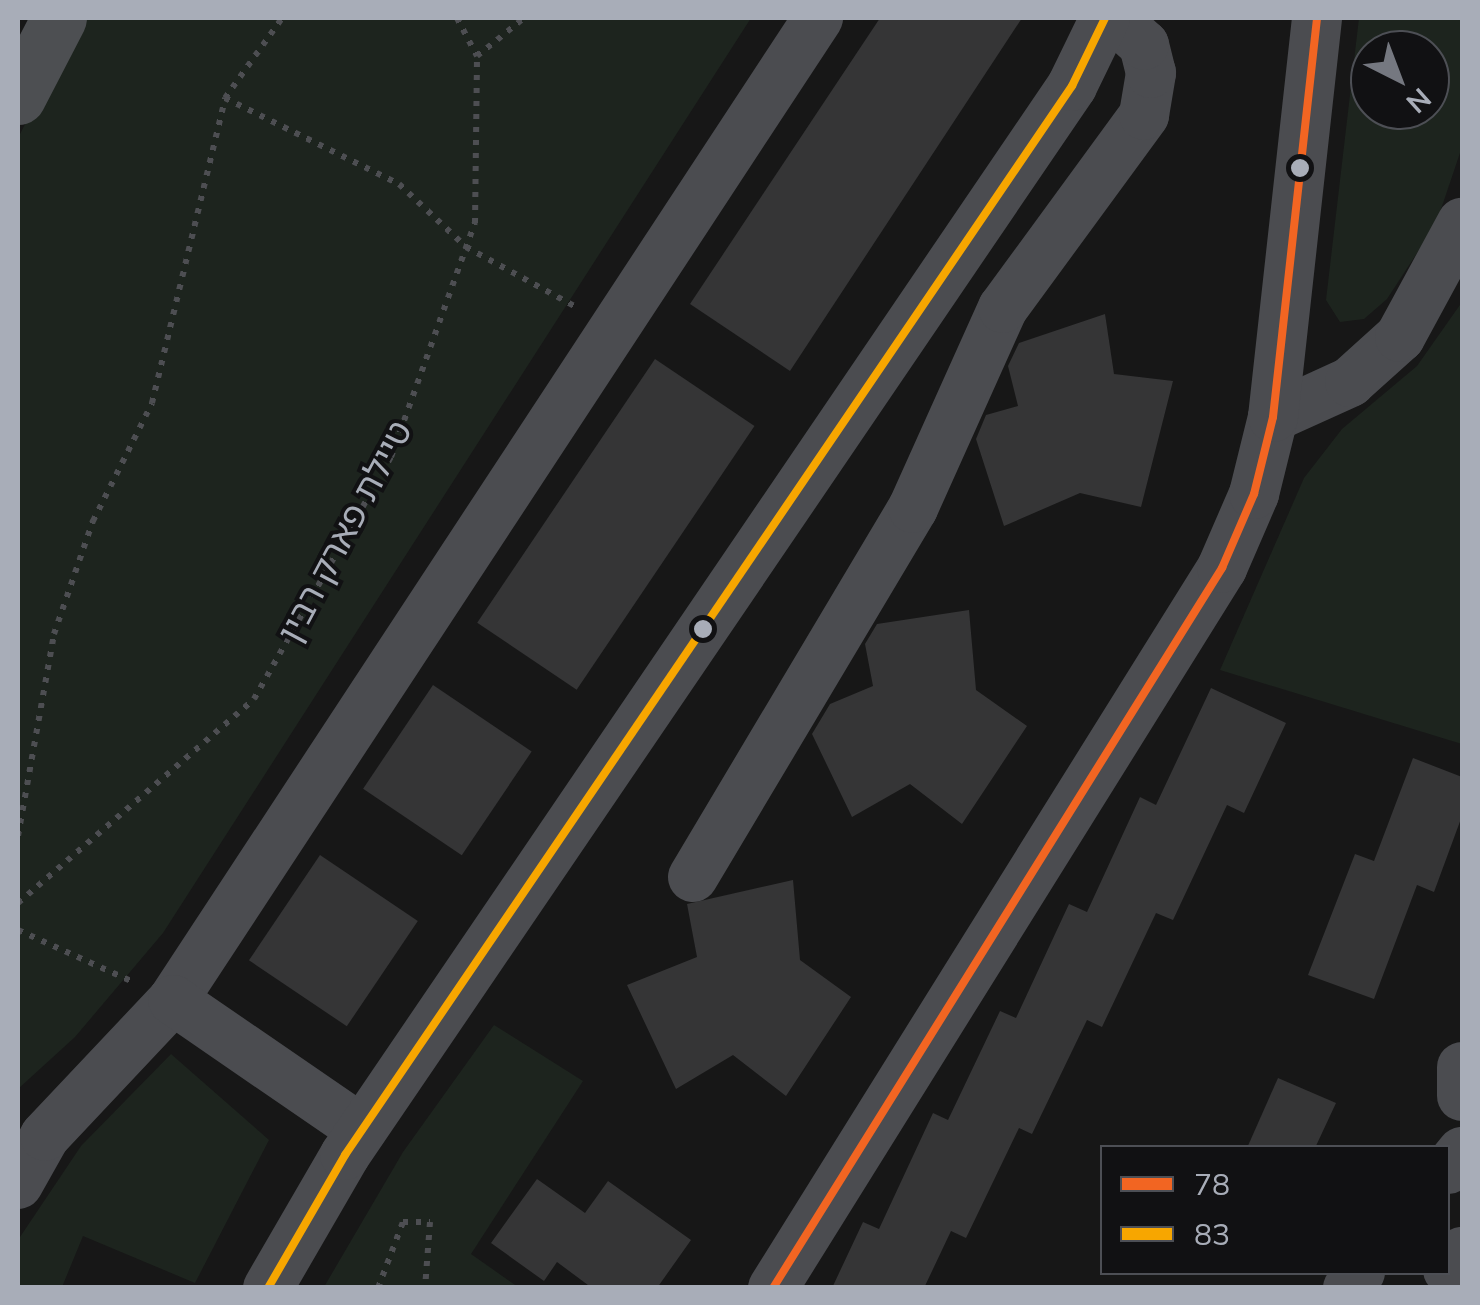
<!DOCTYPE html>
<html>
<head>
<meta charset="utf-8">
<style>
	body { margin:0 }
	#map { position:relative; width:1480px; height:1305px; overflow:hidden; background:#171717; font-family:Mulish,"Noto Sans Hebrew",sans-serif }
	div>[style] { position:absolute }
	.green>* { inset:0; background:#1d241e }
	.building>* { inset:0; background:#353536; transform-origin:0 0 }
	.path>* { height:6px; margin-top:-3px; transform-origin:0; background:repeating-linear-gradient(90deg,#4d4e52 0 5px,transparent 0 13px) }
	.minor>* { height:50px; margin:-25px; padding:0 25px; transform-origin:25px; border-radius:25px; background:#4b4c50 }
	.major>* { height:55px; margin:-27.5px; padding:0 27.5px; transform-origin:27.5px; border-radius:27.5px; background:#4d4f52 }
	.bus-1>* { height:8px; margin:-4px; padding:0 4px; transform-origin:4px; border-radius:4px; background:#f26522 }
	.bus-2>* { height:8px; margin:-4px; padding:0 4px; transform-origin:4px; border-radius:4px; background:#f7a600 }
	.dots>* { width:28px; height:28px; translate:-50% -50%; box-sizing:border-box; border:5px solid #111113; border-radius:50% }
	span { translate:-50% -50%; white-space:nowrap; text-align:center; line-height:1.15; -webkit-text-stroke:8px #111113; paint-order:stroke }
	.street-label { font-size:35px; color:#a8adb8 }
	.frame { position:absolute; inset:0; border:20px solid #a8adb8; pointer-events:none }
	.legend { position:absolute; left:1100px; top:1145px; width:350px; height:130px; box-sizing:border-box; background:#111113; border:2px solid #4d4f55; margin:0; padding:12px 18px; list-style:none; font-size:30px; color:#a8adb8 }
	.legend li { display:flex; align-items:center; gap:20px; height:50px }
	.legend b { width:50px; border:2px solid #4d4f55 }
	.north { position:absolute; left:1350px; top:30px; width:100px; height:100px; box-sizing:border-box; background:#111113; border:2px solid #4d4f55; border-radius:50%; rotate:138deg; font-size:28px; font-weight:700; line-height:40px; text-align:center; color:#a8adb8 }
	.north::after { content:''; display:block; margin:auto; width:35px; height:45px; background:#757880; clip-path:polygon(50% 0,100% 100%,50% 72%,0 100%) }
</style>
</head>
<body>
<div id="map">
	<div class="green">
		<div style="clip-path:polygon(79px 18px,751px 18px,163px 933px,75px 1037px,18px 1089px,18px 138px)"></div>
		<div style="clip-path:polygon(evenodd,1359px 18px,1462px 18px,1462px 147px,1436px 224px,1387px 299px,1364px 319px,1340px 322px,1326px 300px,1359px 18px,1370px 50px,1430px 50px,1430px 110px,1370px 110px,1370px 50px)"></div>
		<div style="clip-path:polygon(1462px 302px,1462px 744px,1220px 670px,1304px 478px,1342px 429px,1417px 366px)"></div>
		<div style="clip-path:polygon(494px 1025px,583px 1081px,471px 1254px,518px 1287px,324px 1287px,403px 1152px)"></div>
		<div style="clip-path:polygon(171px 1054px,269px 1140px,195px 1283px,83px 1236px,62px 1287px,18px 1287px,18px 1240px,81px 1146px)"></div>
	</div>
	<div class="building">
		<div style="clip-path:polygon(880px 18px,1022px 18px,790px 371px,690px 304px)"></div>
		<div style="clip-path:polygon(1105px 314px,1114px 374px,1173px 381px,1141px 507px,1080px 493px,1004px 526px,976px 439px,986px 415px,1018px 406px,1008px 366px,1019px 343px)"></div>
		<div style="left:655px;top:359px;width:120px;height:318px;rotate:34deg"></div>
		<div style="clip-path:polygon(969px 610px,976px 690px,1027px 726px,962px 824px,910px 784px,852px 817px,812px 734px,830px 704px,873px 686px,865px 644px,877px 624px)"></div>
		<div style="left:433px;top:685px;width:119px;height:125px;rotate:34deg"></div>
		<div style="clip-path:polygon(1211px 688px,1286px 723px,1244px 813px,1227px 805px,1173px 920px,1156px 913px,1102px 1027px,1087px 1020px,1032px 1134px,1019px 1128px,966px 1238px,951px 1231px,924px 1288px,832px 1288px,863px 1222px,879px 1229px,933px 1113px,948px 1120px,1000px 1011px,1016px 1018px,1069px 904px,1087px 912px,1140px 797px,1156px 805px)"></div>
		<div style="clip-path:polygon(1413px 758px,1462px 777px,1462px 816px,1434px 892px,1417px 885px,1374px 999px,1308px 975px,1355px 854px,1374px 861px)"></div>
		<div style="left:320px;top:855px;width:118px;height:127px;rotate:34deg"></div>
		<div style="clip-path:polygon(793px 880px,800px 960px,851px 997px,786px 1096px,733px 1055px,676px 1089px,627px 985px,697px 957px,687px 904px)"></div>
		<div style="clip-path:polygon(1278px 1078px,1336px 1103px,1315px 1148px,1247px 1148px)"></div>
		<div style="clip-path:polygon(537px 1179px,585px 1213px,608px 1181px,691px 1240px,657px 1288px,592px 1288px,557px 1262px,544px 1281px,491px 1243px)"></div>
	</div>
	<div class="path">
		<div style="left:457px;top:18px;width:43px;rotate:62.2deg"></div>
		<div style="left:477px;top:56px;width:60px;rotate:-39deg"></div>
		<div style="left:225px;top:98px;width:194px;rotate:26.3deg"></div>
		<div style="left:399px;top:184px;width:92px;rotate:43.2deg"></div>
		<div style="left:466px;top:247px;width:123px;rotate:28.6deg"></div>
		<div style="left:18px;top:836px;width:205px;rotate:-79.9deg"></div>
		<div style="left:54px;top:634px;width:120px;rotate:-71deg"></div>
		<div style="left:93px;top:521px;width:132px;rotate:-63.4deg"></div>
		<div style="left:152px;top:403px;width:314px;rotate:-76.5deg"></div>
		<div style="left:225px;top:98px;width:98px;rotate:-54.5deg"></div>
		<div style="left:18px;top:903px;width:312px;rotate:-40.8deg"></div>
		<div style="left:254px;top:699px;width:278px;rotate:-60.5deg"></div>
		<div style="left:391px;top:457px;width:249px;rotate:-70.3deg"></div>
		<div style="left:475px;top:223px;width:167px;rotate:-89.3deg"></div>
		<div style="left:18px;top:930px;width:124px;rotate:24.3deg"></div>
		<div style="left:378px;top:1288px;width:71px;rotate:-69.3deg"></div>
		<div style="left:403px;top:1222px;width:27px"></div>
		<div style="left:430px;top:1222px;width:66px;rotate:94.3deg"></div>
	</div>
	<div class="minor">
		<div style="left:1273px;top:417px;width:85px;rotate:-24.4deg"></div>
		<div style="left:1350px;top:382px;width:67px;rotate:-42deg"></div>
		<div style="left:1400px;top:337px;width:130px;rotate:-61.5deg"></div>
		<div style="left:693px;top:877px;width:430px;rotate:-59.2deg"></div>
		<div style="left:913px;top:508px;width:219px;rotate:-65.8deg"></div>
		<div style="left:1003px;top:308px;width:239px;rotate:-53.8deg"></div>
		<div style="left:1144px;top:115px;width:43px;rotate:-80.5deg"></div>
		<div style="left:1151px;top:73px;width:29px;rotate:-104deg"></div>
		<div style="left:1144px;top:45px;width:40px;rotate:-138deg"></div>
		<div style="left:173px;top:1000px;width:1175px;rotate:-56.7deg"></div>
		<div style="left:1462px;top:1067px;width:29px;rotate:90deg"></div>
		<div style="left:1448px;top:1169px;width:22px;rotate:-51deg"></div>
		<div style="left:18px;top:1184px;width:55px;rotate:-60.6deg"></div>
		<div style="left:45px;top:1136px;width:187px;rotate:-46.7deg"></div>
		<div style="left:173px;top:1000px;width:229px;rotate:34.5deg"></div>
		<div style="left:1448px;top:1270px;width:23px;rotate:-52deg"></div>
		<div style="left:268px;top:1288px;width:154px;rotate:-59.9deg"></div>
		<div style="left:345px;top:1155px;width:1293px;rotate:-55.78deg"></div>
		<div style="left:1072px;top:86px;width:76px;rotate:-64.1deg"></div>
		<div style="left:773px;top:1288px;width:849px;rotate:-58.05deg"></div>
		<div style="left:1222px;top:568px;width:81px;rotate:-66.6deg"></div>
		<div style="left:1254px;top:494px;width:79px;rotate:-76.1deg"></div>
		<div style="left:1273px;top:417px;width:401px;rotate:-83.7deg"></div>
		<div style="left:1348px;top:1288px;width:20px;rotate:-53deg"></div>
	</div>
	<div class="major">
		<div style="left:18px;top:97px;width:89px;rotate:-62.6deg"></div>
	</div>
	<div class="bus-1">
		<div style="left:773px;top:1288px;width:849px;rotate:-58.05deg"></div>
		<div style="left:1222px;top:568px;width:81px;rotate:-66.6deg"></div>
		<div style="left:1254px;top:494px;width:79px;rotate:-76.1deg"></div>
		<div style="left:1273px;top:417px;width:401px;rotate:-83.7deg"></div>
	</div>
	<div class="bus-2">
		<div style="left:268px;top:1288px;width:154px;rotate:-59.9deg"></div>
		<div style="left:345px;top:1155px;width:1293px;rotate:-55.78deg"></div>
		<div style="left:1072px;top:86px;width:76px;rotate:-64.1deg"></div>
	</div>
	<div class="dots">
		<div style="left:1300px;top:168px;background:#a8adb8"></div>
		<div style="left:703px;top:629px;background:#a8adb8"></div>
	</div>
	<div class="street-label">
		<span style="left:344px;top:531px;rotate:-62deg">טיילת פארק רבין</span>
	</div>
	<div class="frame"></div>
	<ul class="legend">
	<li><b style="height:12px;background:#f26522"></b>78</li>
	<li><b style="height:12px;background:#f7a600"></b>83</li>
	</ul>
	<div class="north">N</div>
</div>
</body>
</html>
